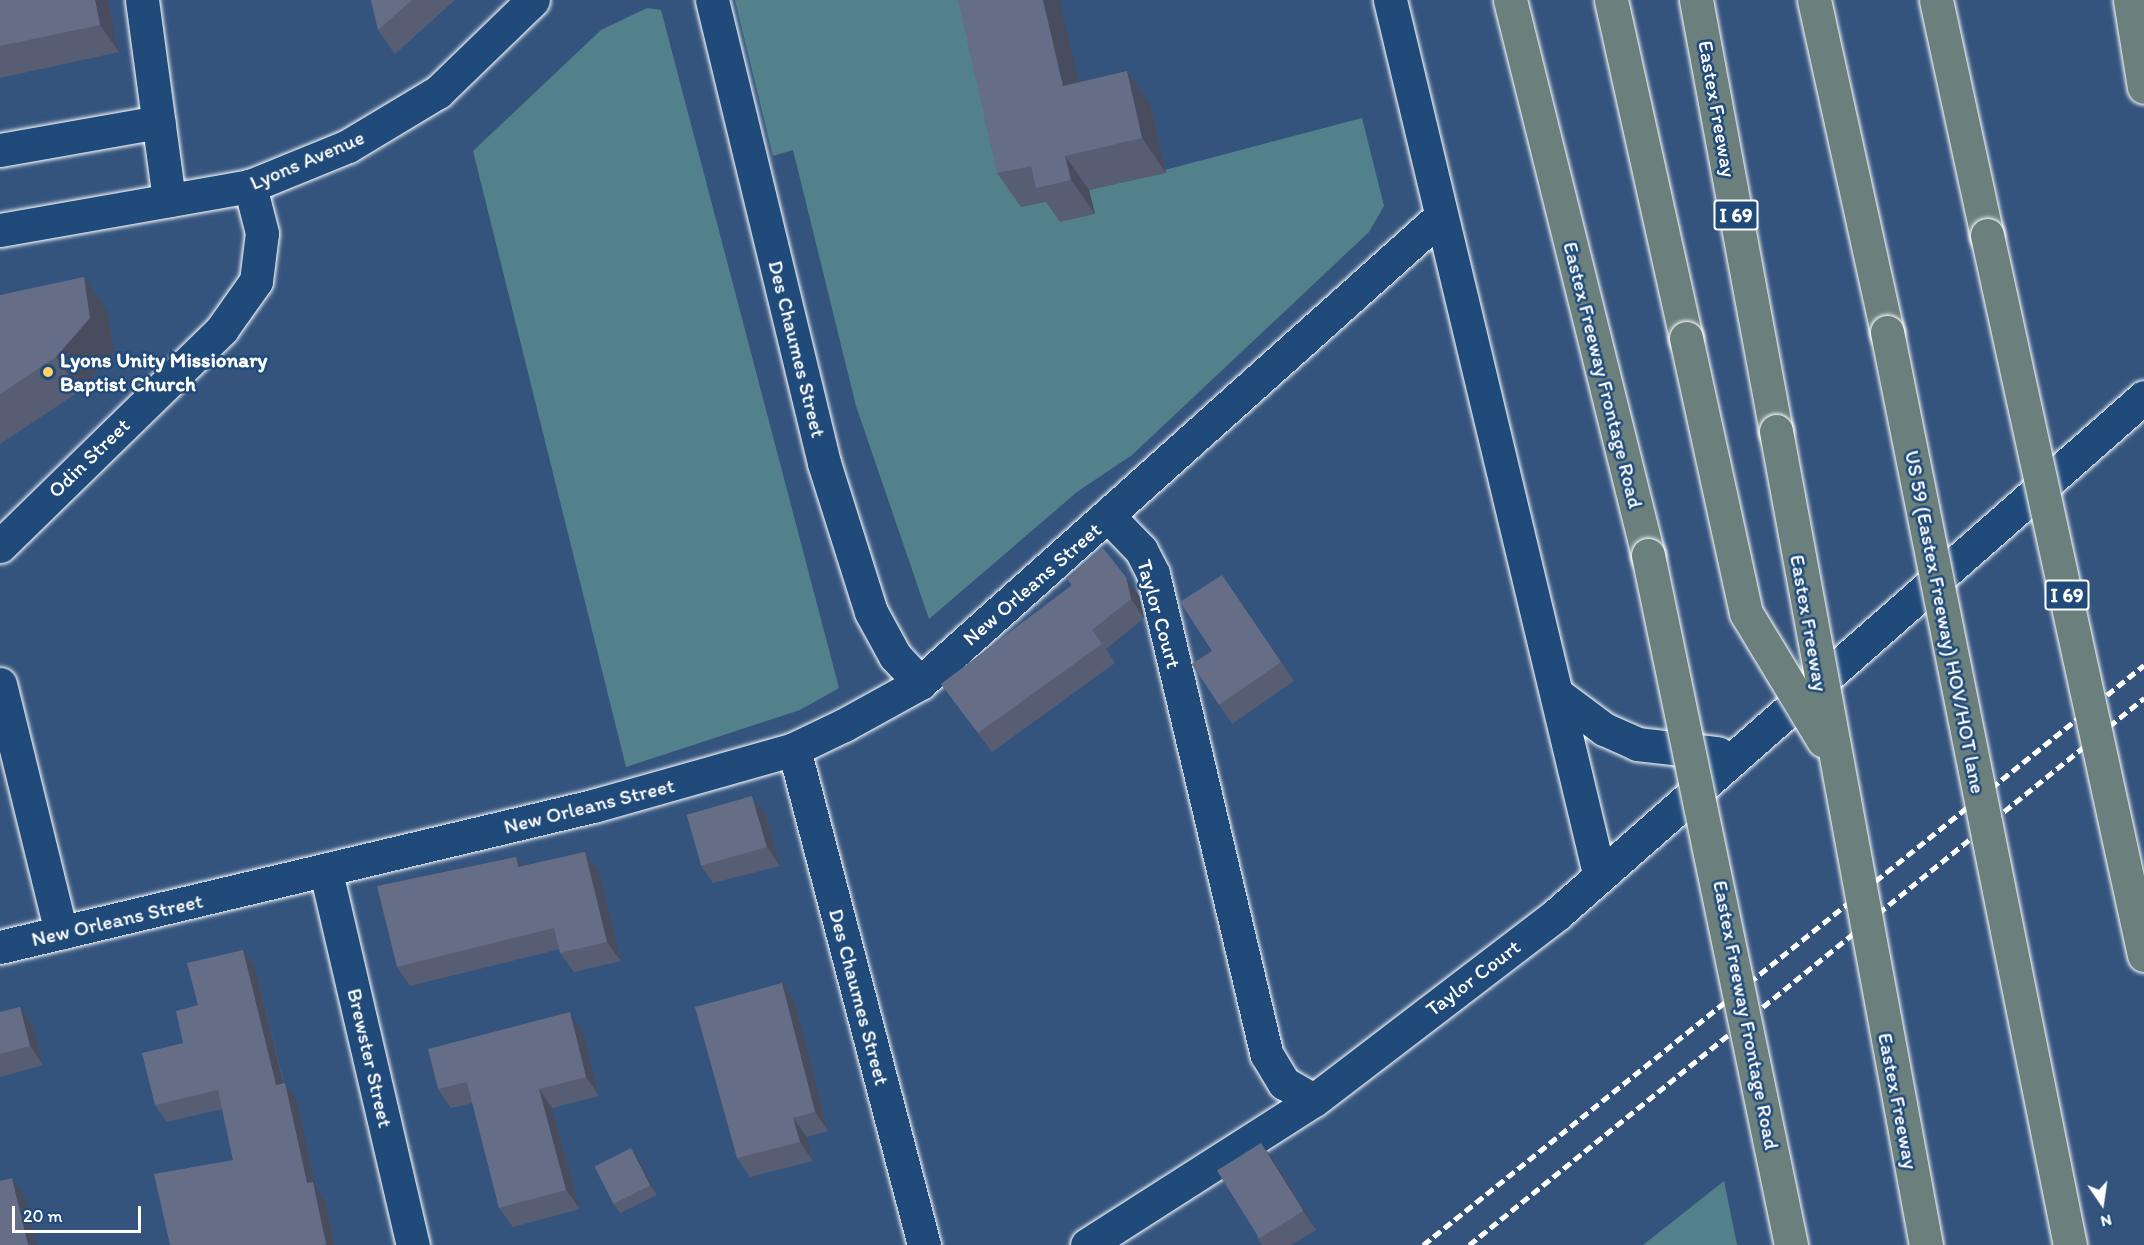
<!DOCTYPE html>
<html>
<head>
<meta charset="utf-8">
<style>
	body { margin:0 }
	#map { position:relative; width:2144px; height:1245px; overflow:hidden; background:#34547e; font-family:Itim,sans-serif }
	div>[style] { position:absolute }
	.green>* { inset:0; background:#53818b }
	.roads { filter:drop-shadow(0 0 2px #fff) drop-shadow(0 0 2px #fff) }
	.minor>* { height:33px; margin:-16.5px; padding:0 16.5px; transform-origin:16.5px; border-radius:16.5px; background:#1f4a7a }
	.major>* { height:33px; margin:-16.5px; padding:0 16.5px; transform-origin:16.5px; border-radius:16.5px; background:#6b7f7c }
	.highway>* { height:33px; margin:-16.5px; padding:0 16.5px; transform-origin:16.5px; border-radius:16.5px; background:#6b7f7c }
	.rail>* { height:4.5px; margin-top:-2.25px; transform-origin:0; background:repeating-linear-gradient(90deg,#fff 0 9px,transparent 0 13.5px) }
	.bridges { filter:drop-shadow(0 0 2px #fff) drop-shadow(0 0 2px #fff) }
	.major-bridge>* { height:33px; margin:-16.5px; padding:0 16.5px; transform-origin:16.5px; border-radius:16.5px; background:#6b7f7c }
	.highway-bridge>* { height:33px; margin:-16.5px; padding:0 16.5px; transform-origin:16.5px; border-radius:16.5px; background:#6b7f7c }
	.wall>* { inset:0; background:#575e74 }
	.shaded-wall>* { inset:0; background:#474c5e }
	.building>* { inset:0; background:#656d87; transform-origin:0 0 }
	.dots>* { width:16px; height:16px; translate:-50% -50%; box-sizing:border-box; border:3px solid #1f4a7a; border-radius:50% }
	span { translate:-50% -50%; white-space:nowrap; text-align:center; line-height:1.15; -webkit-text-stroke:5px #1f4a7a; paint-order:stroke }
	.shield-label span { padding:2px 4px; background:#1f4a7a; border:2px solid; border-radius:4px; -webkit-text-stroke-width:0 }
	.shield-label { font-size:20px; color:#fff; font-weight:700 }
	.street-label { font-size:21px; color:#fff }
	.poi-label { font-size:21px; color:#fff; font-weight:700 }
	.left { translate:0 -50%; text-align:left }
	.north { position:absolute; left:2072px; top:1173px; width:60px; height:60px; -webkit-text-stroke:4px #1f4a7a; paint-order:stroke; rotate:167deg; font-size:16px; font-weight:700; line-height:24px; text-align:center; color:#fff }
	.north::after { content:''; display:block; margin:auto; width:21px; height:27px; background:#fff; clip-path:polygon(50% 0,100% 100%,50% 72%,0 100%) }
	.scale { position:absolute; left:12px; top:1206px; width:129px; height:27px; box-sizing:border-box; border:3px solid #fff; border-top:0; padding-left:8px; font-size:18px; line-height:21px; white-space:nowrap; color:#fff; -webkit-text-stroke:4px #1f4a7a; paint-order:stroke }
</style>
</head>
<body>
<div id="map">
	<div class="green">
		<div style="clip-path:polygon(735px 0,974px 0,1055px 200px,1094px 214px,1089px 190px,1362px 118px,1384px 206px,1369px 232px,1132px 455px,1077px 492px,929px 619px,856px 406px,793px 150px,773px 156px)"></div>
		<div style="clip-path:polygon(647px 8px,661px 10px,839px 688px,800px 710px,626px 767px,473px 151px,601px 30px)"></div>
		<div style="clip-path:polygon(1724px 1181px,1737px 1245px,1643px 1245px)"></div>
	</div>
	<div class="roads">
		<div class="minor">
			<div style="left:142px;top:0;width:202px;rotate:82.3deg"></div>
			<div style="left:712px;top:0;width:476px;rotate:76.4deg"></div>
			<div style="left:824px;top:463px;width:156px;rotate:72.5deg"></div>
			<div style="left:871px;top:612px;width:50px;rotate:61.4deg"></div>
			<div style="left:895px;top:656px;width:37px;rotate:47deg"></div>
			<div style="left:1390px;top:0;width:898px;rotate:76.54deg"></div>
			<div style="left:0;top:150px;width:161px;rotate:-10deg"></div>
			<div style="left:0;top:230px;width:254px;rotate:-10deg"></div>
			<div style="left:250px;top:186px;width:106px;rotate:-22.2deg"></div>
			<div style="left:348px;top:146px;width:105px;rotate:-31deg"></div>
			<div style="left:438px;top:92px;width:132px;rotate:-44.1deg"></div>
			<div style="left:1109px;top:517px;width:46px;rotate:45.9deg"></div>
			<div style="left:1141px;top:550px;width:27px;rotate:63deg"></div>
			<div style="left:1153px;top:574px;width:494px;rotate:76.7deg"></div>
			<div style="left:1267px;top:1055px;width:33px;rotate:59deg"></div>
			<div style="left:1284px;top:1083px;width:34px;rotate:30deg"></div>
			<div style="left:0;top:546px;width:310px;rotate:-44.3deg"></div>
			<div style="left:222px;top:329px;width:59px;rotate:-54.7deg"></div>
			<div style="left:256px;top:281px;width:48px;rotate:-82.9deg"></div>
			<div style="left:262px;top:233px;width:49px;rotate:-104.3deg"></div>
			<div style="left:0;top:684px;width:256px;rotate:76.2deg"></div>
			<div style="left:1557px;top:694px;width:59px;rotate:36.7deg"></div>
			<div style="left:1604px;top:729px;width:36px;rotate:24deg"></div>
			<div style="left:1637px;top:744px;width:81px;rotate:6.4deg"></div>
			<div style="left:794px;top:749px;width:513px;rotate:75.31deg"></div>
			<div style="left:326px;top:872px;width:383px;rotate:76.9deg"></div>
			<div style="left:0;top:947px;width:610px;rotate:-13.38deg"></div>
			<div style="left:593px;top:806px;width:209px;rotate:-15.8deg"></div>
			<div style="left:794px;top:749px;width:55px;rotate:-25.6deg"></div>
			<div style="left:844px;top:725px;width:87px;rotate:-28.9deg"></div>
			<div style="left:920px;top:683px;width:697px;rotate:-41.86deg"></div>
			<div style="left:1087px;top:1245px;width:269px;rotate:-32.6deg"></div>
			<div style="left:1314px;top:1100px;width:306px;rotate:-37.4deg"></div>
			<div style="left:1557px;top:914px;width:782px;rotate:-41.37deg"></div>
		</div>
		<div class="major">
			<div style="left:1510px;top:0;width:572px;rotate:76.04deg"></div>
			<div style="left:2130px;top:0;width:88px;rotate:80.9deg"></div>
		</div>
		<div class="highway">
			<div style="left:1611px;top:0;width:346px;rotate:77.5deg"></div>
			<div style="left:1696px;top:0;width:438px;rotate:79.5deg"></div>
			<div style="left:1814px;top:0;width:340px;rotate:77.6deg"></div>
			<div style="left:1936px;top:0;width:240px;rotate:77.8deg"></div>
		</div>
	</div>
	<div class="rail">
		<div style="left:1423px;top:1245px;width:925px;rotate:-38.81deg"></div>
		<div style="left:1469px;top:1245px;width:869px;rotate:-39.02deg"></div>
	</div>
	<div class="bridges">
		<div class="major-bridge">
			<div style="left:1648px;top:555px;width:705px;rotate:78.29deg"></div>
		</div>
		<div class="highway-bridge">
			<div style="left:1987px;top:235px;width:737px;rotate:77.7deg"></div>
			<div style="left:1887px;top:332px;width:931px;rotate:78.67deg"></div>
			<div style="left:1686px;top:338px;width:281px;rotate:77.7deg"></div>
			<div style="left:1746px;top:613px;width:149px;rotate:58.8deg"></div>
			<div style="left:1776px;top:431px;width:828px;rotate:79.56deg"></div>
		</div>
	</div>
	<div class="wall">
		<div style="clip-path:polygon(0 0,108px 0,119px 52px,0 78px)"></div>
		<div style="clip-path:polygon(371px 0,455px 0,395px 54px,378px 30px)"></div>
		<div style="clip-path:polygon(1078px 82px,1151px 106px,1166px 173px,1089px 190px,1095px 214px,1060px 222px,1046px 202px,1021px 207px,997px 173px)"></div>
		<div style="clip-path:polygon(0 295px,108px 312px,114px 352px,80px 391px,0 444px)"></div>
		<div style="clip-path:polygon(1222px 575px,1294px 681px,1232px 724px,1192px 664px,1212px 651px)"></div>
		<div style="clip-path:polygon(1126px 577px,1139px 596px,1144px 618px,1106px 649px,1115px 663px,992px 752px,941px 684px,1072px 586px,1066px 578px)"></div>
		<div style="clip-path:polygon(766px 815px,780px 866px,713px 883px,700px 864px)"></div>
		<div style="clip-path:polygon(585px 852px,599px 871px,621px 961px,574px 972px,560px 953px,560px 949px,410px 986px,397px 967px,516px 857px,522px 866px)"></div>
		<div style="clip-path:polygon(243px 950px,255px 967px,284px 1083px,297px 1100px,316px 1187px,325px 1200px,335px 1245px,170px 1245px,233px 1160px,222px 1109px,167px 1122px,155px 1105px,183px 1043px,198px 1005px)"></div>
		<div style="clip-path:polygon(795px 1002px,828px 1131px,807px 1137px,813px 1161px,750px 1177px,737px 1158px)"></div>
		<div style="clip-path:polygon(20px 1007px,33px 1026px,43px 1065px,0 1077px,0 1012px)"></div>
		<div style="clip-path:polygon(583px 1031px,599px 1096px,552px 1108px,580px 1209px,513px 1227px,499px 1208px,472px 1103px,451px 1108px,438px 1089px)"></div>
		<div style="clip-path:polygon(638px 1158px,657px 1195px,620px 1213px,613px 1203px)"></div>
		<div style="clip-path:polygon(1275px 1162px,1316px 1230px,1291px 1245px,1262px 1245px,1257px 1238px)"></div>
	</div>
	<div class="shaded-wall">
		<div style="clip-path:polygon(95px 0,108px 0,119px 52px,100px 25px)"></div>
		<div style="clip-path:polygon(1043px 0,1060px 0,1087px 120px,1063px 86px)"></div>
		<div style="clip-path:polygon(1127px 71px,1151px 106px,1166px 173px,1142px 138px)"></div>
		<div style="clip-path:polygon(1065px 156px,1089px 190px,1095px 214px,1071px 180px)"></div>
		<div style="clip-path:polygon(84px 277px,108px 312px,114px 352px,80px 391px,56px 357px)"></div>
		<div style="clip-path:polygon(1126px 577px,1139px 596px,1144px 618px,1131px 599px)"></div>
		<div style="clip-path:polygon(752px 796px,766px 815px,780px 866px,767px 847px)"></div>
		<div style="clip-path:polygon(585px 852px,599px 871px,621px 961px,607px 942px)"></div>
		<div style="clip-path:polygon(516px 857px,529px 876px,518px 867px)"></div>
		<div style="clip-path:polygon(243px 950px,255px 967px,288px 1102px,276px 1085px)"></div>
		<div style="clip-path:polygon(782px 983px,795px 1002px,828px 1131px,815px 1112px)"></div>
		<div style="clip-path:polygon(20px 1007px,33px 1026px,43px 1065px,30px 1046px)"></div>
		<div style="clip-path:polygon(570px 1012px,583px 1031px,599px 1096px,586px 1077px)"></div>
		<div style="clip-path:polygon(285px 1083px,297px 1100px,316px 1187px,325px 1200px,335px 1245px,327px 1245px,326px 1244px,307px 1183px)"></div>
		<div style="clip-path:polygon(539px 1089px,552px 1108px,580px 1209px,566px 1190px)"></div>
		<div style="clip-path:polygon(793px 1118px,807px 1137px,813px 1161px,800px 1142px)"></div>
		<div style="clip-path:polygon(1261px 1143px,1275px 1162px,1316px 1230px,1303px 1211px)"></div>
		<div style="clip-path:polygon(631px 1148px,638px 1158px,657px 1195px,650px 1185px)"></div>
		<div style="clip-path:polygon(12px 1178px,25px 1197px,37px 1245px,28px 1245px)"></div>
	</div>
	<div class="building">
		<div style="clip-path:polygon(0 0,95px 0,100px 25px,0 46px)"></div>
		<div style="clip-path:polygon(371px 0,412px 0,378px 30px)"></div>
		<div style="clip-path:polygon(958px 0,1043px 0,1063px 86px,1127px 71px,1142px 138px,1065px 156px,1071px 180px,1036px 188px,1031px 166px,997px 173px)"></div>
		<div style="clip-path:polygon(84px 277px,90px 318px,56px 357px,0 394px,0 295px)"></div>
		<div style="clip-path:polygon(1103px 548px,1126px 577px,1131px 599px,1092px 630px,1102px 644px,978px 733px,941px 684px,1072px 585px,1066px 578px)"></div>
		<div style="clip-path:polygon(1222px 575px,1281px 662px,1219px 705px,1192px 664px,1212px 651px,1180px 602px)"></div>
		<div style="left:752px;top:796px;width:53px;height:68px;rotate:74deg"></div>
		<div style="clip-path:polygon(585px 852px,607px 942px,560px 953px,554px 928px,397px 967px,377px 886px,516px 857px,518px 867px)"></div>
		<div style="clip-path:polygon(243px 950px,276px 1085px,285px 1083px,307px 1183px,313px 1182px,326px 1244px,321px 1245px,170px 1245px,154px 1174px,233px 1160px,218px 1090px,155px 1105px,142px 1053px,183px 1043px,176px 1011px,198px 1005px,187px 963px)"></div>
		<div style="clip-path:polygon(782px 983px,815px 1112px,793px 1118px,800px 1142px,737px 1158px,695px 1007px)"></div>
		<div style="clip-path:polygon(20px 1007px,30px 1046px,0 1054px,0 1012px)"></div>
		<div style="clip-path:polygon(570px 1012px,586px 1077px,539px 1089px,566px 1190px,499px 1208px,467px 1082px,438px 1089px,428px 1049px)"></div>
		<div style="left:1261px;top:1143px;width:80px;height:52px;rotate:58deg"></div>
		<div style="left:631px;top:1148px;width:42px;height:41px;rotate:63deg"></div>
		<div style="clip-path:polygon(12px 1178px,28px 1245px,0 1245px,0 1181px)"></div>
	</div>
	<div class="dots">
		<div style="left:48px;top:372px;background:#ffd166"></div>
	</div>
	<div class="shield-label">
		<span style="left:1736px;top:215px">I 69</span>
		<span style="left:2067px;top:595px">I 69</span>
	</div>
	<div class="street-label">
		<span style="left:1717px;top:109px;rotate:80deg">Eastex Freeway</span>
		<span style="left:307px;top:160px;rotate:-23deg">Lyons Avenue</span>
		<span style="left:797px;top:349px;rotate:76deg">Des Chaumes Street</span>
		<span style="left:1603px;top:375px;rotate:76deg">Eastex Freeway Frontage Road</span>
		<span style="left:89px;top:458px;rotate:-44deg">Odin Street</span>
		<span style="left:1032px;top:584px;rotate:-41deg">New Orleans Street</span>
		<span style="left:1159px;top:614px;rotate:74deg">Taylor Court</span>
		<span style="left:1945px;top:622px;rotate:79deg">US 59 (Eastex Freeway) HOV/HOT lane</span>
		<span style="left:1809px;top:623px;rotate:80deg">Eastex Freeway</span>
		<span style="left:589px;top:806px;rotate:-14deg">New Orleans Street</span>
		<span style="left:117px;top:920px;rotate:-13deg">New Orleans Street</span>
		<span style="left:1473px;top:978px;rotate:-37deg">Taylor Court</span>
		<span style="left:859px;top:997px;rotate:75deg">Des Chaumes Street</span>
		<span style="left:1746px;top:1015px;rotate:79deg">Eastex Freeway Frontage Road</span>
		<span style="left:370px;top:1058px;rotate:77deg">Brewster Street</span>
		<span style="left:1898px;top:1101px;rotate:79deg">Eastex Freeway</span>
	</div>
	<div class="poi-label">
		<span class="left" style="left:60px;top:372px">Lyons Unity Missionary<br>Baptist Church</span>
	</div>
	<div class="north">N</div>
	<div class="scale">20 m</div>
</div>
</body>
</html>
